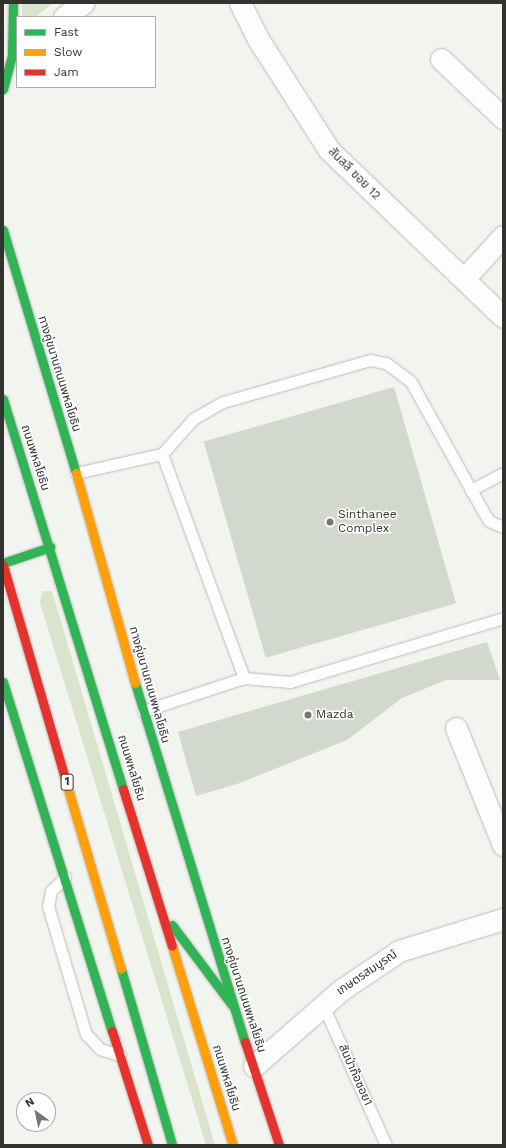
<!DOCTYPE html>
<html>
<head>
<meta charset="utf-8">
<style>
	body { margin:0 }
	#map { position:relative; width:506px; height:1148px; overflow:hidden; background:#f2f4ef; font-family:"Work Sans","Noto Sans Thai",sans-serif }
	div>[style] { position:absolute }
	.green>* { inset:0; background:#dae4cd }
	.building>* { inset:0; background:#d3d8cc; transform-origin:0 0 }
	.roads { filter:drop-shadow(0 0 1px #bbbcb9) drop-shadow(0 0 1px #bbbcb9) }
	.lane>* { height:11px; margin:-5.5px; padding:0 5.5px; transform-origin:5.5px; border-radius:5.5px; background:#fdfdfd }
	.street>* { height:21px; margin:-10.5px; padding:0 10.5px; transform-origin:10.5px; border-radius:10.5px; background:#fdfdfd }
	.fast>* { height:9px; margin:-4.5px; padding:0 4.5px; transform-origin:4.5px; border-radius:4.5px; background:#30b455 }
	.slow>* { height:9px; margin:-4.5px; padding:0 4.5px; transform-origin:4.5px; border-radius:4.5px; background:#ff9f0a }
	.jam>* { height:9px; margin:-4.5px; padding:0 4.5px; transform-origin:4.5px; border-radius:4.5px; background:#e5322d }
	.dots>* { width:11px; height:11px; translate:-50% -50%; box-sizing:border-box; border:2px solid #fff; border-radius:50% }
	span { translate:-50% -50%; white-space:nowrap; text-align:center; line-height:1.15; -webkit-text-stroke:3px #fff; paint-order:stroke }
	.shield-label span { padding:1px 3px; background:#fff; border:1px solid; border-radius:3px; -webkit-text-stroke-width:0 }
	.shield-label { font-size:11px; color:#31332f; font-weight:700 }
	.street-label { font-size:12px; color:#31332f }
	.poi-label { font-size:12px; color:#31332f }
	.left { translate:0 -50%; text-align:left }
	.frame { position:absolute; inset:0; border:4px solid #31332f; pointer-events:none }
	.legend { position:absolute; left:16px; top:16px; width:140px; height:72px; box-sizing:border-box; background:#fff; border:1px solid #adadac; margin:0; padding:5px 7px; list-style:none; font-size:12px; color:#31332f }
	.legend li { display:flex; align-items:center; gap:8px; height:20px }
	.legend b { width:20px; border:1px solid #adadac }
	.north { position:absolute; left:16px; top:1092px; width:40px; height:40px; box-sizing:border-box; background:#fff; border:1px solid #adadac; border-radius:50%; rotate:327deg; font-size:11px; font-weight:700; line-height:16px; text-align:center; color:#31332f }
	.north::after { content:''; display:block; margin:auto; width:14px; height:18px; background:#757772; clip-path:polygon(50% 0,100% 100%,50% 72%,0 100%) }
</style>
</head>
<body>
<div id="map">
	<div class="green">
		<div style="clip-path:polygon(22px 3px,54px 3px,35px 17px,22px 17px)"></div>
		<div style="clip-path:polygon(42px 591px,52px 591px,215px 1145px,206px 1145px,40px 603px)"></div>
	</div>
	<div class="building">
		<div style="left:394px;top:387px;width:225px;height:198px;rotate:74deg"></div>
		<div style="clip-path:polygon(487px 642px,500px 680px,446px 680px,402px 698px,347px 740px,240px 783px,196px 796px,178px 732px)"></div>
	</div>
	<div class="roads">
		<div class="lane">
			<div style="left:162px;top:454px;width:239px;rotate:69.9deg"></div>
			<div style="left:76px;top:473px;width:88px;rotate:-12.5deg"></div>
			<div style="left:162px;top:454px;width:47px;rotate:-48.5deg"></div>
			<div style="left:193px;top:419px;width:34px;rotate:-30deg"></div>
			<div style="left:223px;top:402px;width:153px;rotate:-15.9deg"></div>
			<div style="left:370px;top:360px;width:16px;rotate:11deg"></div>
			<div style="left:386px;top:363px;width:31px;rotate:37deg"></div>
			<div style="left:411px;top:382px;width:124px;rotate:60.9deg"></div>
			<div style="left:471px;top:490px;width:36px;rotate:-28deg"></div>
			<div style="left:471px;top:490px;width:36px;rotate:60deg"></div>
			<div style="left:489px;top:521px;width:15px;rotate:23deg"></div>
			<div style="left:143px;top:711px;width:106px;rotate:-18.1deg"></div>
			<div style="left:244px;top:678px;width:46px;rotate:5deg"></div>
			<div style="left:290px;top:682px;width:222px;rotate:-16.7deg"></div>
			<div style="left:65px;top:877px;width:20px;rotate:135deg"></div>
			<div style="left:51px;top:891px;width:15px;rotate:101deg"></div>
			<div style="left:48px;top:906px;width:134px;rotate:73.5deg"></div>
			<div style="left:86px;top:1034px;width:21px;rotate:47deg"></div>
			<div style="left:100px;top:1049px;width:21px;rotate:17deg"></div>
			<div style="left:323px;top:1005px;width:154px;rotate:65.8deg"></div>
		</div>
		<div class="street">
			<div style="left:240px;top:3px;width:40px;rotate:63.4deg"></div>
			<div style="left:258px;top:39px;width:132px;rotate:57.4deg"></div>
			<div style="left:329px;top:150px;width:241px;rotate:43.8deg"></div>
			<div style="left:64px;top:17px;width:24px;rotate:-36deg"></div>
			<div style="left:441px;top:59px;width:86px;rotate:43.6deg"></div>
			<div style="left:464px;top:279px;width:58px;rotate:-47.8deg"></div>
			<div style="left:456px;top:728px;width:126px;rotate:68.1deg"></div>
			<div style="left:254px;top:1066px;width:116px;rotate:-41.1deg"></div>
			<div style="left:341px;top:990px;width:70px;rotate:-33.9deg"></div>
			<div style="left:399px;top:951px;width:109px;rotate:-17.1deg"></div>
		</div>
		<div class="fast">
			<div style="left:3px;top:89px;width:35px;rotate:-75deg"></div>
			<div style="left:12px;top:55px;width:52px;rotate:-88.9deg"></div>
			<div style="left:3px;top:230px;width:254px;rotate:73.3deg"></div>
			<div style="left:3px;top:399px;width:408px;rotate:72.9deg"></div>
			<div style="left:3px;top:563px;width:50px;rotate:-18.8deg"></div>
			<div style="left:3px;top:682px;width:366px;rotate:72.7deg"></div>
			<div style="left:135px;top:683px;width:375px;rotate:73deg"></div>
			<div style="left:172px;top:925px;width:100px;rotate:53.1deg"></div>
			<div style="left:121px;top:969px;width:183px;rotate:73.8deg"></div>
		</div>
		<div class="slow">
			<div style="left:76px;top:473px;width:218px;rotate:74.3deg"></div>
			<div style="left:63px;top:772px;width:205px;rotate:73.6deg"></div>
			<div style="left:172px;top:946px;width:208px;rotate:73deg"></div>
		</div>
		<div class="jam">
			<div style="left:3px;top:565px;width:216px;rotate:73.8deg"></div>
			<div style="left:123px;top:789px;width:164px;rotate:72.7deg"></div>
			<div style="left:112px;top:1031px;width:120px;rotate:72.5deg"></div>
			<div style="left:245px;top:1042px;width:108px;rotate:71.7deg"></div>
		</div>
	</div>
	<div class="dots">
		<div style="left:330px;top:522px;background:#757772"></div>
		<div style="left:308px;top:715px;background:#757772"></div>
	</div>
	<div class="shield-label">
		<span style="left:67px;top:782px">1</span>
	</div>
	<div class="street-label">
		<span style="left:354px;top:174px;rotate:45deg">สันสลี ซอย 12</span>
		<span style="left:59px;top:374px;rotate:73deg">ทางคู่ขนานถนนพหลโยธิน</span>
		<span style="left:35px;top:458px;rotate:72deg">ถนนพหลโยธิน</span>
		<span style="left:149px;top:685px;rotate:74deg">ทางคู่ขนานถนนพหลโยธิน</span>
		<span style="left:131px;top:768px;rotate:73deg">ถนนพหลโยธิน</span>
		<span style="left:367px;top:973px;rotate:-34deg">เกษตรสมบูรณ์</span>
		<span style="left:243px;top:995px;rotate:72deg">ทางคู่ขนานถนนพหลโยธิน</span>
		<span style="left:355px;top:1075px;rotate:66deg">สันป่าก๊อซอย1</span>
		<span style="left:226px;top:1078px;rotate:73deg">ถนนพหลโยธิน</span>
	</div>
	<div class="poi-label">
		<span class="left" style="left:338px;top:522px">Sinthanee<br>Complex</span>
		<span class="left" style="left:316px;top:715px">Mazda</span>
	</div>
	<div class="frame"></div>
	<ul class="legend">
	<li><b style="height:5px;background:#30b455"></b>Fast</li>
	<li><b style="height:5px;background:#ff9f0a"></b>Slow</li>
	<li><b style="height:5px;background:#e5322d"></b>Jam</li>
	</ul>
	<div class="north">N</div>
</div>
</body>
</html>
